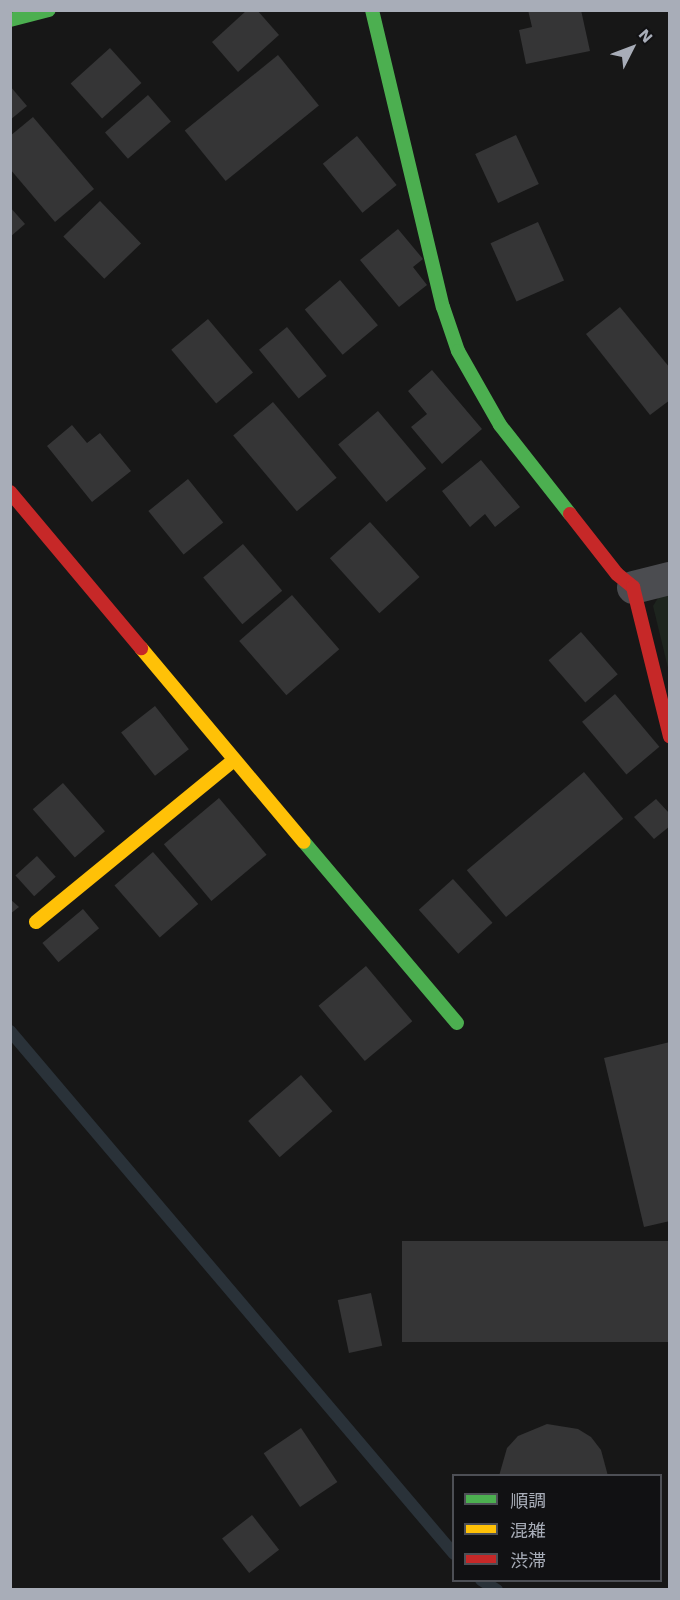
<!DOCTYPE html>
<html>
<head>
<meta charset="utf-8">
<style>
	body { margin:0 }
	#map { position:relative; width:680px; height:1600px; overflow:hidden; background:#171717; font-family:"Work Sans","Noto Sans JP",sans-serif }
	div>[style] { position:absolute }
	.green>* { inset:0; background:#1d241e }
	.stream>* { height:12px; margin:-6px; padding:0 6px; transform-origin:6px; border-radius:6px; background:#2a3239 }
	.building>* { inset:0; background:#353536; transform-origin:0 0 }
	.street>* { height:33px; margin:-16.5px; padding:0 16.5px; transform-origin:16.5px; border-radius:16.5px; background:#4b4c50 }
	.fast>* { height:14px; margin:-7px; padding:0 7px; transform-origin:7px; border-radius:7px; background:#4caf50 }
	.slow>* { height:14px; margin:-7px; padding:0 7px; transform-origin:7px; border-radius:7px; background:#ffc107 }
	.jam>* { height:14px; margin:-7px; padding:0 7px; transform-origin:7px; border-radius:7px; background:#c62828 }
	span { translate:-50% -50%; white-space:nowrap; text-align:center; line-height:1.15; -webkit-text-stroke:4.5px #111113; paint-order:stroke }
	.frame { position:absolute; inset:0; border:12px solid #a8adb8; pointer-events:none }
	.legend { position:absolute; left:452px; top:1474px; width:210px; height:108px; box-sizing:border-box; background:#111113; border:2px solid #4d4f55; margin:0; padding:8px 10px; list-style:none; font-size:18px; color:#a8adb8 }
	.legend li { display:flex; align-items:center; gap:12px; height:30px }
	.legend b { width:30px; border:2px solid #4d4f55 }
	.north { position:absolute; left:602px; top:18px; width:60px; height:60px; -webkit-text-stroke:4px #111113; paint-order:stroke; rotate:48deg; font-size:16px; font-weight:700; line-height:24px; text-align:center; color:#a8adb8 }
	.north::after { content:''; display:block; margin:auto; width:21px; height:27px; background:#a8adb8; clip-path:polygon(50% 0,100% 100%,50% 72%,0 100%) }
</style>
</head>
<body>
<div id="map">
	<div class="green">
		<div style="clip-path:polygon(669px 591px,669px 672px,653px 606px,661px 593px)"></div>
	</div>
	<div class="stream">
		<div style="left:10px;top:1031px;width:686px;rotate:49.67deg"></div>
		<div style="left:481px;top:1580px;width:19px;rotate:32deg"></div>
	</div>
	<div class="building">
		<div style="clip-path:polygon(247px 10px,257px 10px,279px 35px,238px 72px,212px 42px)"></div>
		<div style="clip-path:polygon(528px 10px,581px 10px,590px 51px,526px 64px,519px 30px,532px 27px)"></div>
		<div style="left:110px;top:48px;width:47px;height:53px;rotate:48deg"></div>
		<div style="left:278px;top:55px;width:65px;height:120px;rotate:51deg"></div>
		<div style="clip-path:polygon(10px 86px,27px 106px,10px 120px)"></div>
		<div style="left:148px;top:95px;width:35px;height:57px;rotate:49deg"></div>
		<div style="clip-path:polygon(33px 117px,94px 189px,55px 222px,10px 169px,10px 136px)"></div>
		<div style="left:516px;top:135px;width:54px;height:45px;rotate:65deg"></div>
		<div style="left:357px;top:136px;width:63px;height:44px;rotate:51deg"></div>
		<div style="left:100px;top:201px;width:59px;height:51px;rotate:46deg"></div>
		<div style="clip-path:polygon(10px 207px,25px 224px,10px 237px)"></div>
		<div style="left:538px;top:222px;width:64px;height:52px;rotate:66deg"></div>
		<div style="clip-path:polygon(398px 229px,423px 259px,413px 267px,427px 285px,399px 307px,360px 260px)"></div>
		<div style="left:340px;top:280px;width:59px;height:46px;rotate:50deg"></div>
		<div style="clip-path:polygon(620px 307px,670px 368px,670px 400px,650px 415px,586px 334px)"></div>
		<div style="left:208px;top:319px;width:70px;height:48px;rotate:50deg"></div>
		<div style="left:287px;top:327px;width:63px;height:36px;rotate:51deg"></div>
		<div style="clip-path:polygon(432px 370px,482px 429px,442px 464px,411px 427px,427px 414px,408px 391px)"></div>
		<div style="left:273px;top:402px;width:99px;height:52px;rotate:50deg"></div>
		<div style="left:378px;top:411px;width:75px;height:52px;rotate:50deg"></div>
		<div style="clip-path:polygon(72px 425px,87px 443px,100px 433px,131px 471px,92px 502px,47px 446px)"></div>
		<div style="clip-path:polygon(481px 460px,520px 507px,495px 527px,485px 514px,470px 527px,442px 491px)"></div>
		<div style="left:188px;top:479px;width:56px;height:51px;rotate:51deg"></div>
		<div style="left:370px;top:522px;width:74px;height:54px;rotate:48deg"></div>
		<div style="left:243px;top:544px;width:61px;height:52px;rotate:50deg"></div>
		<div style="left:292px;top:595px;width:72px;height:70px;rotate:49deg"></div>
		<div style="left:581px;top:632px;width:56px;height:43px;rotate:49deg"></div>
		<div style="left:615px;top:694px;width:69px;height:43px;rotate:50deg"></div>
		<div style="left:155px;top:706px;width:55px;height:43px;rotate:52deg"></div>
		<div style="left:584px;top:772px;width:61px;height:153px;rotate:50deg"></div>
		<div style="left:63px;top:783px;width:64px;height:40px;rotate:49deg"></div>
		<div style="left:219px;top:798px;width:74px;height:72px;rotate:50deg"></div>
		<div style="clip-path:polygon(656px 799px,670px 814px,670px 826px,654px 839px,634px 817px)"></div>
		<div style="left:153px;top:852px;width:69px;height:51px;rotate:49deg"></div>
		<div style="left:37px;top:856px;width:28px;height:29px;rotate:48deg"></div>
		<div style="left:453px;top:879px;width:59px;height:46px;rotate:48deg"></div>
		<div style="clip-path:polygon(10px 899px,19px 907px,10px 914px)"></div>
		<div style="left:83px;top:909px;width:25px;height:53px;rotate:50deg"></div>
		<div style="left:366px;top:966px;width:72px;height:62px;rotate:50deg"></div>
		<div style="clip-path:polygon(670px 1042px,670px 1221px,644px 1227px,604px 1058px)"></div>
		<div style="left:301px;top:1075px;width:48px;height:70px;rotate:49deg"></div>
		<div style="left:670px;top:1241px;width:101px;height:268px;rotate:90deg"></div>
		<div style="left:371px;top:1293px;width:54px;height:34px;rotate:78deg"></div>
		<div style="clip-path:polygon(547px 1424px,578px 1429px,591px 1437px,601px 1450px,608px 1476px,499px 1476px,507px 1448px,518px 1436px)"></div>
		<div style="left:301px;top:1428px;width:65px;height:45px;rotate:56deg"></div>
		<div style="left:252px;top:1515px;width:44px;height:38px;rotate:52deg"></div>
	</div>
	<div class="street">
		<div style="left:633px;top:587px;width:38px;rotate:-14deg"></div>
	</div>
	<div class="fast">
		<div style="left:372px;top:10px;width:305px;rotate:76.6deg"></div>
		<div style="left:443px;top:307px;width:46px;rotate:71.2deg"></div>
		<div style="left:458px;top:351px;width:85px;rotate:60.4deg"></div>
		<div style="left:500px;top:425px;width:113px;rotate:51.8deg"></div>
		<div style="left:10px;top:20px;width:40px;rotate:-14.4deg"></div>
		<div style="left:304px;top:842px;width:237px;rotate:49.8deg"></div>
	</div>
	<div class="slow">
		<div style="left:141px;top:648px;width:253px;rotate:50deg"></div>
		<div style="left:36px;top:922px;width:256px;rotate:-39.3deg"></div>
	</div>
	<div class="jam">
		<div style="left:10px;top:492px;width:204px;rotate:50deg"></div>
		<div style="left:570px;top:514px;width:76px;rotate:51.9deg"></div>
		<div style="left:617px;top:574px;width:21px;rotate:39deg"></div>
		<div style="left:633px;top:587px;width:154px;rotate:76.1deg"></div>
	</div>
	<div class="frame"></div>
	<ul class="legend">
	<li><b style="height:8px;background:#4caf50"></b>順調</li>
	<li><b style="height:8px;background:#ffc107"></b>混雑</li>
	<li><b style="height:8px;background:#c62828"></b>渋滞</li>
	</ul>
	<div class="north">N</div>
</div>
</body>
</html>
